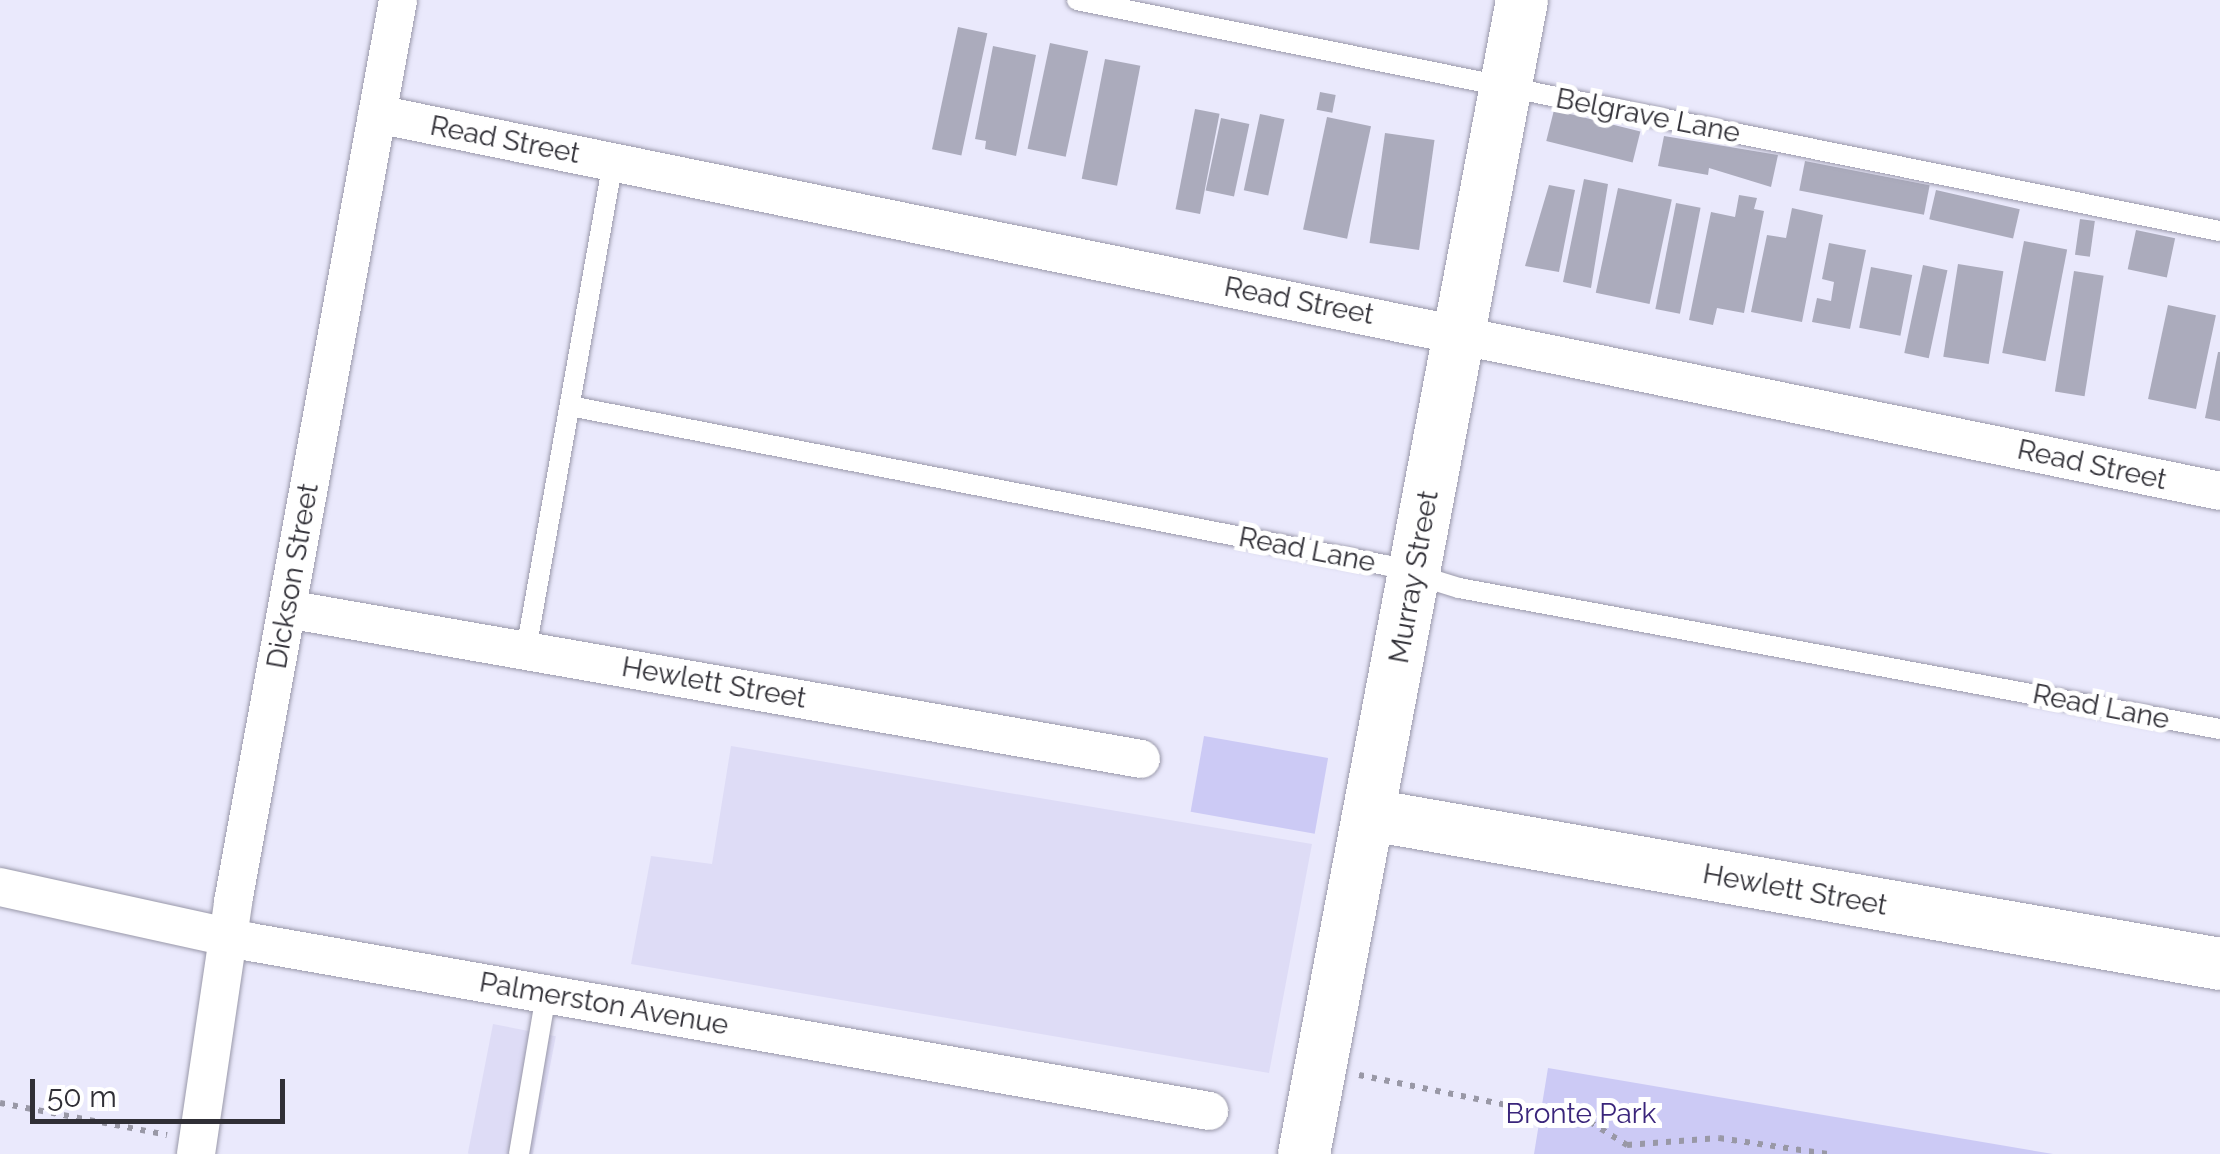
<!DOCTYPE html>
<html>
<head>
<meta charset="utf-8">
<style>
	body { margin:0 }
	#map { position:relative; width:2220px; height:1154px; overflow:hidden; background:#eae9fc; font-family:Raleway,sans-serif }
	div>[style] { position:absolute }
	.built>* { inset:0; background:#dedcf6; transform-origin:0 0 }
	.green>* { inset:0; background:#cccaf5; transform-origin:0 0 }
	.building>* { inset:0; background:#ababbc; transform-origin:0 0 }
	.path>* { height:6px; margin-top:-3px; transform-origin:0; background:repeating-linear-gradient(90deg,#9998a6 0 5px,transparent 0 13px) }
	.roads { filter:drop-shadow(0 0 2px #9998a9) drop-shadow(0 0 2px #9998a9) }
	.lane>* { height:20px; margin:-10px; padding:0 10px; transform-origin:10px; border-radius:10px; background:#fff }
	.street>* { height:38px; margin:-19px; padding:0 19px; transform-origin:19px; border-radius:19px; background:#fff }
	.secondary>* { height:52px; margin:-26px; padding:0 26px; transform-origin:26px; border-radius:26px; background:#fff }
	span { translate:-50% -50%; white-space:nowrap; text-align:center; line-height:1.15; -webkit-text-stroke:10px #fff; paint-order:stroke }
	.street-label { font-size:28px; color:#302f36 }
	.park-label { font-size:28px; color:#3a257b }
	.scale { position:absolute; left:30px; top:1079px; width:255px; height:45px; box-sizing:border-box; border:5px solid #302f36; border-top:0; padding-left:12px; font-size:30px; line-height:35px; white-space:nowrap; color:#302f36; -webkit-text-stroke:8px #fff; paint-order:stroke }
</style>
</head>
<body>
<div id="map">
	<div class="built">
		<div style="clip-path:polygon(731px 746px,1312px 844px,1269px 1073px,631px 964px,651px 856px,712px 864px)"></div>
		<div style="left:493px;top:1024px;width:64px;height:132px;rotate:11deg"></div>
	</div>
	<div class="green">
		<div style="left:1204px;top:736px;width:126px;height:77px;rotate:10deg"></div>
		<div style="clip-path:polygon(1548px 1068px,2053px 1154px,1534px 1154px)"></div>
	</div>
	<div class="building">
		<div style="left:958px;top:27px;width:30px;height:125px;rotate:12deg"></div>
		<div style="left:1050px;top:43px;width:39px;height:108px;rotate:12deg"></div>
		<div style="clip-path:polygon(993px 46px,1036px 55px,1016px 156px,985px 149px,986px 141px,975px 139px)"></div>
		<div style="left:1105px;top:59px;width:36px;height:122px;rotate:11deg"></div>
		<div style="left:1320px;top:92px;width:16px;height:18px;rotate:11deg"></div>
		<div style="left:1195px;top:109px;width:25px;height:102px;rotate:11deg"></div>
		<div style="left:1554px;top:110px;width:89px;height:32px;rotate:14deg"></div>
		<div style="left:1260px;top:114px;width:25px;height:78px;rotate:12deg"></div>
		<div style="left:1327px;top:117px;width:45px;height:115px;rotate:12deg"></div>
		<div style="left:1221px;top:118px;width:29px;height:74px;rotate:12deg"></div>
		<div style="left:1385px;top:133px;width:50px;height:111px;rotate:8deg"></div>
		<div style="clip-path:polygon(1664px 136px,1778px 155px,1771px 187px,1709px 168px,1708px 175px,1658px 166px)"></div>
		<div style="left:1805px;top:161px;width:127px;height:30px;rotate:11deg"></div>
		<div style="clip-path:polygon(1584px 179px,1608px 184px,1591px 288px,1563px 282px)"></div>
		<div style="clip-path:polygon(1549px 185px,1575px 190px,1559px 272px,1525px 266px)"></div>
		<div style="left:1618px;top:188px;width:55px;height:107px;rotate:12deg"></div>
		<div style="left:1936px;top:190px;width:86px;height:30px;rotate:13deg"></div>
		<div style="clip-path:polygon(1739px 195px,1757px 198px,1754px 209px,1764px 211px,1744px 313px,1717px 308px,1713px 325px,1689px 320px,1711px 212px,1735px 217px)"></div>
		<div style="left:1676px;top:203px;width:25px;height:108px;rotate:11deg"></div>
		<div style="clip-path:polygon(1792px 208px,1823px 215px,1802px 322px,1751px 312px,1767px 235px,1786px 238px)"></div>
		<div style="left:2080px;top:219px;width:15px;height:36px;rotate:8deg"></div>
		<div style="left:2136px;top:230px;width:40px;height:40px;rotate:12deg"></div>
		<div style="left:2024px;top:241px;width:44px;height:114px;rotate:11deg"></div>
		<div style="clip-path:polygon(1829px 243px,1866px 250px,1850px 329px,1812px 322px,1817px 298px,1831px 301px,1834px 282px,1822px 279px)"></div>
		<div style="left:1958px;top:264px;width:46px;height:94px;rotate:9deg"></div>
		<div style="left:1923px;top:265px;width:25px;height:90px;rotate:12deg"></div>
		<div style="left:1871px;top:267px;width:42px;height:62px;rotate:11deg"></div>
		<div style="left:2074px;top:271px;width:30px;height:122px;rotate:9deg"></div>
		<div style="left:2168px;top:305px;width:49px;height:96px;rotate:12deg"></div>
		<div style="clip-path:polygon(2218px 352px,2220px 352px,2220px 421px,2205px 418px)"></div>
	</div>
	<div class="path">
		<div style="left:1359px;top:1075px;width:236px;rotate:11.5deg"></div>
		<div style="left:1590px;top:1122px;width:44px;rotate:31.9deg"></div>
		<div style="left:1627px;top:1145px;width:92px;rotate:-4.4deg"></div>
		<div style="left:1719px;top:1138px;width:110px;rotate:8.4deg"></div>
		<div style="left:0;top:1103px;width:170px;rotate:10.8deg"></div>
	</div>
	<div class="roads">
		<div class="lane">
			<div style="left:1077px;top:0;width:1166px;rotate:11.43deg"></div>
			<div style="left:570px;top:406px;width:830px;rotate:11.04deg"></div>
			<div style="left:1385px;top:565px;width:77px;rotate:17.3deg"></div>
			<div style="left:1459px;top:588px;width:774px;rotate:10.5deg"></div>
			<div style="left:526px;top:650px;width:496px;rotate:-79.9deg"></div>
			<div style="left:519px;top:1154px;width:162px;rotate:-80.4deg"></div>
		</div>
		<div class="street">
			<div style="left:377px;top:114px;width:1881px;rotate:11.56deg"></div>
			<div style="left:287px;top:609px;width:867px;rotate:9.96deg"></div>
			<div style="left:0;top:887px;width:256px;rotate:12.4deg"></div>
			<div style="left:250px;top:942px;width:974px;rotate:9.99deg"></div>
			<div style="left:196px;top:1154px;width:255px;rotate:-81.6deg"></div>
			<div style="left:233px;top:902px;width:917px;rotate:-79.63deg"></div>
		</div>
		<div class="secondary">
			<div style="left:1371px;top:815px;width:862px;rotate:9.95deg"></div>
			<div style="left:1304px;top:1154px;width:1174px;rotate:-79.3deg"></div>
		</div>
	</div>
	<div class="street-label">
		<span style="left:1648px;top:116px;rotate:11deg">Belgrave Lane</span>
		<span style="left:505px;top:140px;rotate:11deg">Read Street</span>
		<span style="left:1299px;top:301px;rotate:11deg">Read Street</span>
		<span style="left:2092px;top:465px;rotate:12deg">Read Street</span>
		<span style="left:1307px;top:550px;rotate:11deg">Read Lane</span>
		<span style="left:293px;top:576px;rotate:-80deg">Dickson Street</span>
		<span style="left:1414px;top:577px;rotate:-80deg">Murray Street</span>
		<span style="left:714px;top:683px;rotate:10deg">Hewlett Street</span>
		<span style="left:2101px;top:707px;rotate:11deg">Read Lane</span>
		<span style="left:1795px;top:890px;rotate:10deg">Hewlett Street</span>
		<span style="left:604px;top:1004px;rotate:10deg">Palmerston Avenue</span>
	</div>
	<div class="park-label">
		<span style="left:1581px;top:1114px">Bronte Park</span>
	</div>
	<div class="scale">50 m</div>
</div>
</body>
</html>
